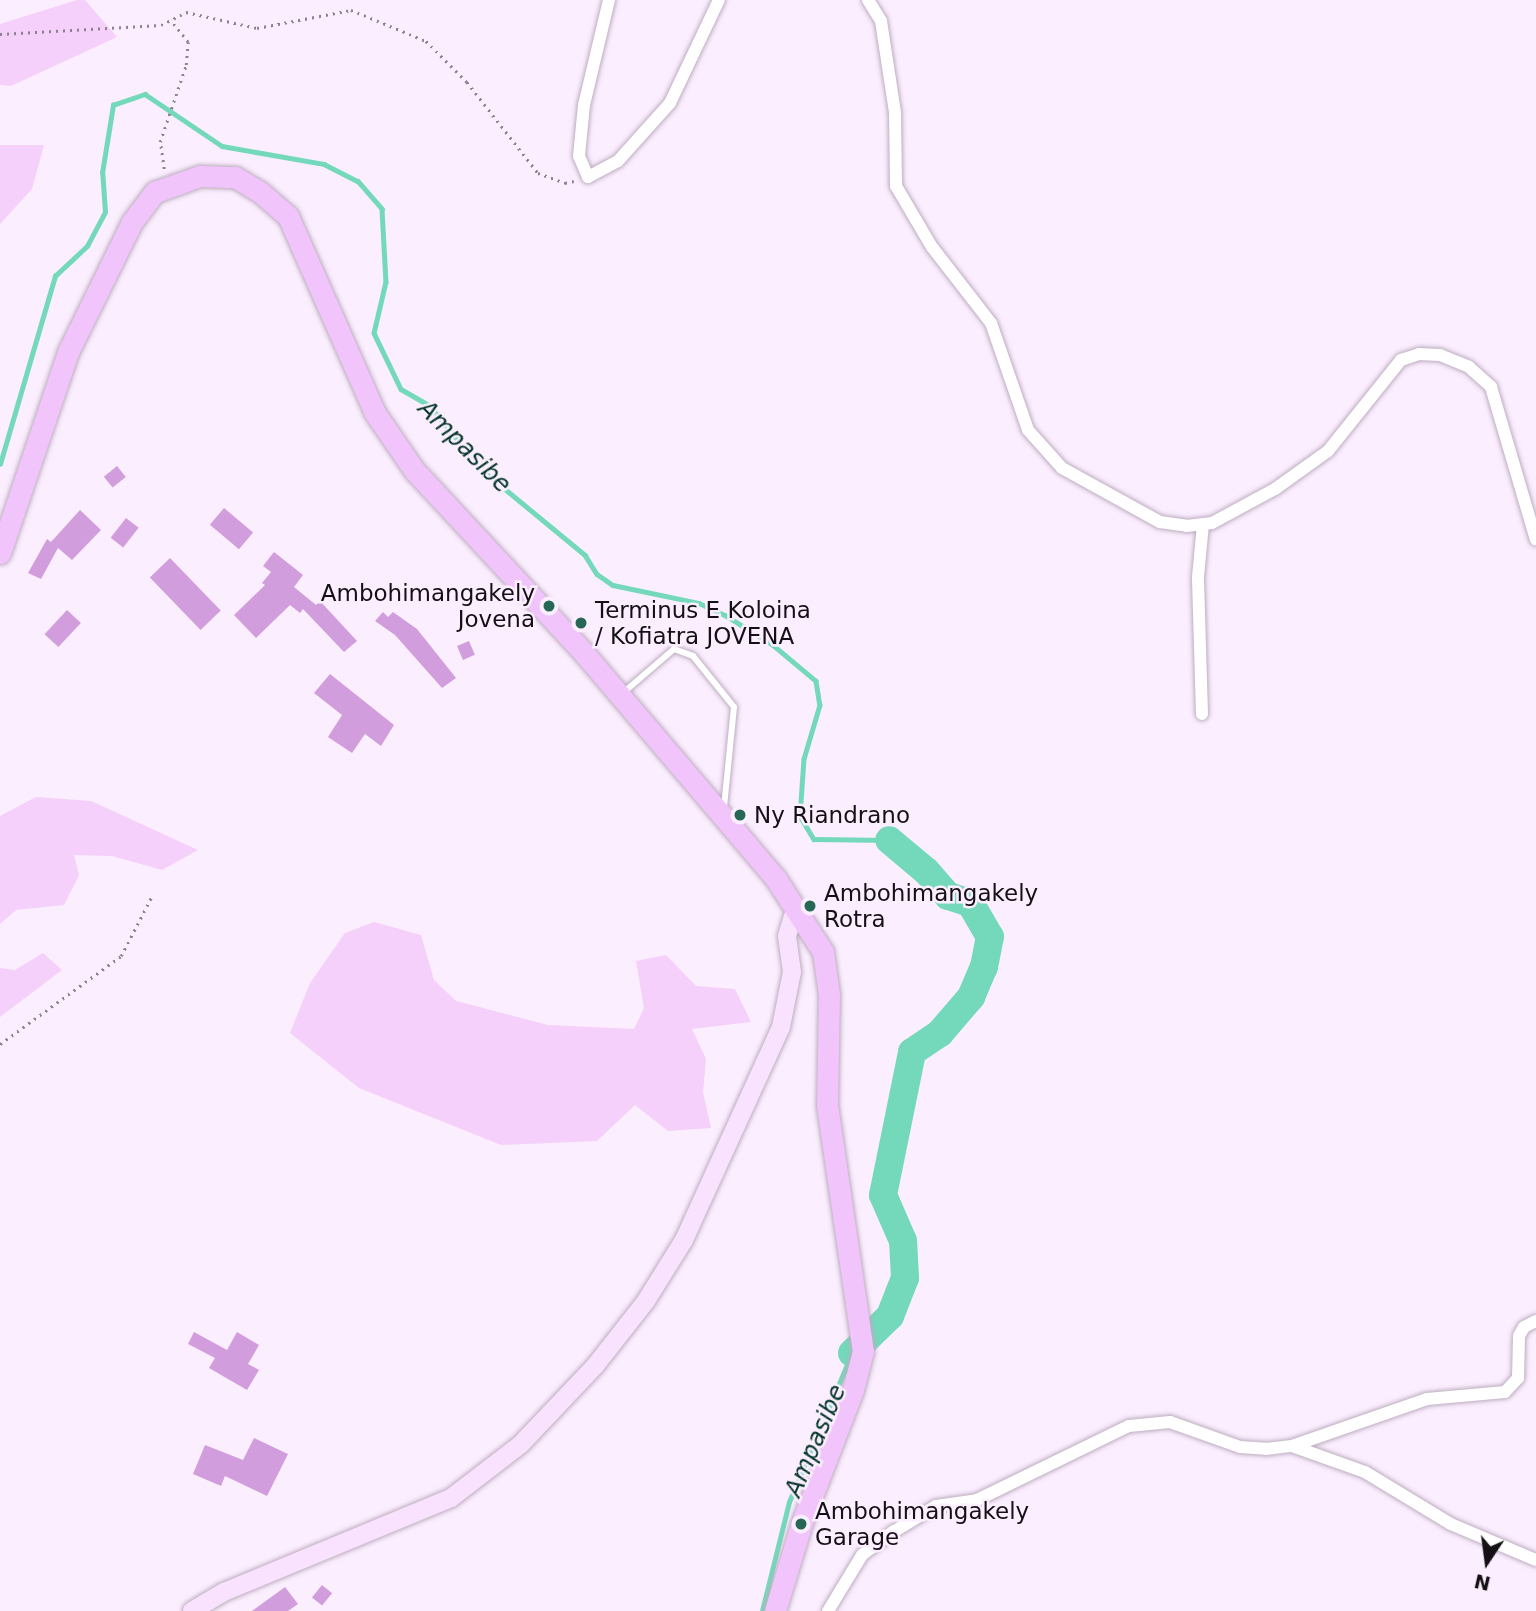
<!DOCTYPE html>
<html>
<head>
<meta charset="utf-8">
<style>
	body { margin:0 }
	#map { position:relative; width:1536px; height:1611px; overflow:hidden; background:#fbeefe; font-family:"DejaVu Sans",sans-serif }
	div>[style] { position:absolute }
	.green>* { inset:0; background:#f4d0fb }
	.stream>* { height:4.5px; margin:-2.25px; padding:0 2.25px; transform-origin:2.25px; border-radius:2.25px; background:#74d8bb }
	.river>* { height:28px; margin:-14px; padding:0 14px; transform-origin:14px; border-radius:14px; background:#74d8bb }
	.building>* { inset:0; background:#d29ddc; transform-origin:0 0 }
	.path>* { height:2.5px; margin-top:-1.25px; transform-origin:0; background:repeating-linear-gradient(90deg,#8c838e 0 2px,transparent 0 7px) }
	.roads { filter:drop-shadow(0 0 2px #bdadc0) drop-shadow(0 0 2px #bdadc0) }
	.lane>* { height:6px; margin:-3px; padding:0 3px; transform-origin:3px; border-radius:3px; background:#fff }
	.street>* { height:12px; margin:-6px; padding:0 6px; transform-origin:6px; border-radius:6px; background:#fff }
	.secondary>* { height:18px; margin:-9px; padding:0 9px; transform-origin:9px; border-radius:9px; background:#f9e2fe }
	.primary>* { height:21px; margin:-10.5px; padding:0 10.5px; transform-origin:10.5px; border-radius:10.5px; background:#f2c4fc }
	.dots>* { width:19px; height:19px; translate:-50% -50%; box-sizing:border-box; border:4px solid #fbeefe; border-radius:50% }
	span { translate:-50% -50%; white-space:nowrap; text-align:center; line-height:1.15; -webkit-text-stroke:5px #fbeefe; paint-order:stroke }
	.poi-label { font-size:23px; color:#151016 }
	.right { translate:-100% -50%; text-align:right }
	.left { translate:0 -50%; text-align:left }
	.water-label { font-size:24px; color:#05362a; font-style:italic }
	.north { position:absolute; left:1452px; top:1527px; width:70px; height:70px; -webkit-text-stroke:5px #fbeefe; paint-order:stroke; rotate:193deg; font-size:19px; font-weight:700; line-height:28px; text-align:center; color:#151016 }
	.north::after { content:''; display:block; margin:auto; width:24px; height:32px; background:#151016; clip-path:polygon(50% 0,100% 100%,50% 72%,0 100%) }
</style>
</head>
<body>
<div id="map">
	<div class="green">
		<div style="clip-path:polygon(77px 0,85px 0,117px 37px,11px 86px,0 85px,0 24px)"></div>
		<div style="clip-path:polygon(0 145px,44px 145px,32px 189px,0 224px)"></div>
		<div style="clip-path:polygon(36px 797px,91px 801px,198px 850px,162px 870px,112px 856px,74px 855px,79px 875px,64px 905px,16px 910px,0 924px,0 816px)"></div>
		<div style="clip-path:polygon(374px 922px,421px 935px,434px 980px,456px 1001px,548px 1025px,634px 1029px,644px 1008px,636px 961px,666px 955px,696px 986px,735px 989px,751px 1022px,692px 1029px,706px 1059px,703px 1092px,711px 1128px,668px 1131px,635px 1105px,597px 1141px,501px 1145px,359px 1088px,290px 1033px,310px 983px,345px 933px)"></div>
		<div style="clip-path:polygon(43px 953px,62px 970px,0 1017px,0 968px,15px 970px)"></div>
	</div>
	<div class="stream">
		<div style="left:0;top:464px;width:196px;rotate:-73.7deg"></div>
		<div style="left:55px;top:276px;width:44px;rotate:-43.2deg"></div>
		<div style="left:87px;top:246px;width:38px;rotate:-62deg"></div>
		<div style="left:105px;top:212px;width:39px;rotate:-94deg"></div>
		<div style="left:102px;top:173px;width:69px;rotate:-80.8deg"></div>
		<div style="left:113px;top:105px;width:34px;rotate:-19deg"></div>
		<div style="left:145px;top:94px;width:93px;rotate:34deg"></div>
		<div style="left:222px;top:146px;width:104px;rotate:10deg"></div>
		<div style="left:324px;top:164px;width:38px;rotate:27deg"></div>
		<div style="left:358px;top:181px;width:37px;rotate:49deg"></div>
		<div style="left:382px;top:209px;width:73px;rotate:86.9deg"></div>
		<div style="left:386px;top:282px;width:52px;rotate:103.2deg"></div>
		<div style="left:374px;top:333px;width:62px;rotate:64.3deg"></div>
		<div style="left:401px;top:389px;width:34px;rotate:30deg"></div>
		<div style="left:430px;top:406px;width:82px;rotate:50.9deg"></div>
		<div style="left:482px;top:470px;width:134px;rotate:39.5deg"></div>
		<div style="left:585px;top:555px;width:22px;rotate:58deg"></div>
		<div style="left:597px;top:574px;width:19px;rotate:35deg"></div>
		<div style="left:613px;top:585px;width:88px;rotate:11.8deg"></div>
		<div style="left:699px;top:603px;width:29px;rotate:25deg"></div>
		<div style="left:725px;top:615px;width:57px;rotate:32deg"></div>
		<div style="left:773px;top:645px;width:56px;rotate:39.9deg"></div>
		<div style="left:816px;top:681px;width:24px;rotate:81deg"></div>
		<div style="left:820px;top:705px;width:56px;rotate:106.5deg"></div>
		<div style="left:804px;top:759px;width:57px;rotate:94deg"></div>
		<div style="left:800px;top:816px;width:27px;rotate:59deg"></div>
		<div style="left:814px;top:839px;width:75px;rotate:0.8deg"></div>
		<div style="left:762px;top:1611px;width:112px;rotate:-76.1deg"></div>
		<div style="left:789px;top:1502px;width:162px;rotate:-67.1deg"></div>
	</div>
	<div class="river">
		<div style="left:852px;top:1353px;width:53px;rotate:-44.2deg"></div>
		<div style="left:890px;top:1316px;width:41px;rotate:-68.5deg"></div>
		<div style="left:905px;top:1278px;width:37px;rotate:-93deg"></div>
		<div style="left:903px;top:1241px;width:50px;rotate:-113.5deg"></div>
		<div style="left:883px;top:1195px;width:146px;rotate:-78.5deg"></div>
		<div style="left:912px;top:1052px;width:34px;rotate:-34deg"></div>
		<div style="left:940px;top:1033px;width:48px;rotate:-49.3deg"></div>
		<div style="left:971px;top:997px;width:33px;rotate:-67deg"></div>
		<div style="left:984px;top:967px;width:31px;rotate:-79deg"></div>
		<div style="left:990px;top:937px;width:39px;rotate:-120deg"></div>
		<div style="left:970px;top:903px;width:23px;rotate:-162deg"></div>
		<div style="left:948px;top:896px;width:33px;rotate:-131deg"></div>
		<div style="left:926px;top:871px;width:48px;rotate:-140deg"></div>
	</div>
	<div class="building">
		<div style="left:117px;top:466px;width:14px;height:17px;rotate:51deg"></div>
		<div style="left:224px;top:508px;width:38px;height:22px;rotate:40deg"></div>
		<div style="clip-path:polygon(80px 510px,101px 530px,72px 560px,58px 548px,41px 579px,28px 573px,47px 539px,51px 542px)"></div>
		<div style="left:126px;top:518px;width:16px;height:25px;rotate:38deg"></div>
		<div style="clip-path:polygon(274px 552px,303px 575px,294px 587px,316px 605px,320px 601px,357px 641px,344px 652px,303px 609px,300px 613px,290px 605px,256px 638px,234px 615px,265px 585px,262px 583px,271px 572px,263px 566px)"></div>
		<div style="left:170px;top:558px;width:73px;height:28px;rotate:46deg"></div>
		<div style="left:67px;top:610px;width:19px;height:33px;rotate:43deg"></div>
		<div style="clip-path:polygon(383px 612px,388px 617px,393px 612px,417px 629px,456px 678px,442px 688px,395px 635px,375px 621px)"></div>
		<div style="left:469px;top:641px;width:15px;height:13px;rotate:67deg"></div>
		<div style="clip-path:polygon(330px 674px,394px 725px,381px 746px,365px 734px,352px 753px,328px 737px,342px 715px,314px 693px)"></div>
		<div style="clip-path:polygon(194px 1332px,227px 1350px,237px 1332px,259px 1345px,248px 1364px,259px 1370px,247px 1390px,209px 1368px,215px 1358px,188px 1344px)"></div>
		<div style="clip-path:polygon(254px 1438px,288px 1454px,267px 1496px,225px 1476px,221px 1486px,193px 1474px,205px 1445px,243px 1460px)"></div>
		<div style="left:322px;top:1585px;width:13px;height:16px;rotate:39deg"></div>
		<div style="clip-path:polygon(285px 1587px,298px 1604px,288px 1611px,252px 1611px)"></div>
	</div>
	<div class="path">
		<div style="left:0;top:34px;width:161px;rotate:-3.2deg"></div>
		<div style="left:161px;top:25px;width:28px;rotate:-27deg"></div>
		<div style="left:186px;top:12px;width:73px;rotate:12.7deg"></div>
		<div style="left:257px;top:28px;width:96px;rotate:-10.8deg"></div>
		<div style="left:351px;top:10px;width:81px;rotate:22.5deg"></div>
		<div style="left:426px;top:41px;width:58px;rotate:45deg"></div>
		<div style="left:467px;top:82px;width:115px;rotate:52deg"></div>
		<div style="left:538px;top:173px;width:29px;rotate:20deg"></div>
		<div style="left:565px;top:183px;width:9px;rotate:-13deg"></div>
		<div style="left:164px;top:169px;width:27px;rotate:-98deg"></div>
		<div style="left:160px;top:142px;width:81px;rotate:-71.3deg"></div>
		<div style="left:186px;top:65px;width:23px;rotate:-85deg"></div>
		<div style="left:188px;top:42px;width:28px;rotate:-129deg"></div>
		<div style="left:0;top:1044px;width:150px;rotate:-36deg"></div>
		<div style="left:121px;top:956px;width:68px;rotate:-62.7deg"></div>
	</div>
	<div class="roads">
		<div class="lane">
			<div style="left:624px;top:692px;width:66px;rotate:-40.7deg"></div>
			<div style="left:674px;top:649px;width:20px;rotate:20deg"></div>
			<div style="left:693px;top:656px;width:65px;rotate:51.2deg"></div>
			<div style="left:734px;top:707px;width:101px;rotate:95.7deg"></div>
		</div>
		<div class="street">
			<div style="left:609px;top:0;width:108px;rotate:103.4deg"></div>
			<div style="left:584px;top:105px;width:51px;rotate:95.6deg"></div>
			<div style="left:579px;top:156px;width:23px;rotate:67deg"></div>
			<div style="left:588px;top:177px;width:34px;rotate:-28deg"></div>
			<div style="left:618px;top:161px;width:78px;rotate:-48.1deg"></div>
			<div style="left:670px;top:103px;width:114px;rotate:-64.6deg"></div>
			<div style="left:868px;top:0;width:25px;rotate:58deg"></div>
			<div style="left:881px;top:21px;width:93px;rotate:81.3deg"></div>
			<div style="left:895px;top:113px;width:73px;rotate:89.2deg"></div>
			<div style="left:896px;top:186px;width:71px;rotate:59.5deg"></div>
			<div style="left:932px;top:247px;width:96px;rotate:52.2deg"></div>
			<div style="left:991px;top:323px;width:113px;rotate:70.9deg"></div>
			<div style="left:1028px;top:430px;width:51px;rotate:48.2deg"></div>
			<div style="left:1062px;top:468px;width:112px;rotate:28.9deg"></div>
			<div style="left:1160px;top:522px;width:27px;rotate:8deg"></div>
			<div style="left:1187px;top:526px;width:25px;rotate:-7deg"></div>
			<div style="left:1212px;top:523px;width:72px;rotate:-28.4deg"></div>
			<div style="left:1275px;top:489px;width:65px;rotate:-35.6deg"></div>
			<div style="left:1328px;top:451px;width:117px;rotate:-51.3deg"></div>
			<div style="left:1401px;top:360px;width:19px;rotate:-18deg"></div>
			<div style="left:1419px;top:354px;width:21px;rotate:3deg"></div>
			<div style="left:1440px;top:355px;width:31px;rotate:22deg"></div>
			<div style="left:1469px;top:367px;width:30px;rotate:42deg"></div>
			<div style="left:1491px;top:387px;width:159px;rotate:73.6deg"></div>
			<div style="left:1202px;top:714px;width:137px;rotate:-91.7deg"></div>
			<div style="left:1198px;top:577px;width:53px;rotate:-84.6deg"></div>
			<div style="left:1292px;top:1446px;width:77px;rotate:19.6deg"></div>
			<div style="left:1365px;top:1472px;width:100px;rotate:31.2deg"></div>
			<div style="left:1451px;top:1524px;width:92px;rotate:23deg"></div>
			<div style="left:828px;top:1611px;width:66px;rotate:-58.7deg"></div>
			<div style="left:862px;top:1555px;width:39px;rotate:-37deg"></div>
			<div style="left:893px;top:1532px;width:50px;rotate:-31.2deg"></div>
			<div style="left:936px;top:1506px;width:41px;rotate:-8.3deg"></div>
			<div style="left:977px;top:1500px;width:169px;rotate:-26deg"></div>
			<div style="left:1129px;top:1426px;width:41px;rotate:-5.6deg"></div>
			<div style="left:1170px;top:1422px;width:74px;rotate:19.7deg"></div>
			<div style="left:1240px;top:1447px;width:26px;rotate:4deg"></div>
			<div style="left:1266px;top:1449px;width:26px;rotate:-7deg"></div>
			<div style="left:1292px;top:1446px;width:143px;rotate:-19.2deg"></div>
			<div style="left:1427px;top:1399px;width:78px;rotate:-5.1deg"></div>
			<div style="left:1505px;top:1392px;width:19px;rotate:-47deg"></div>
			<div style="left:1518px;top:1378px;width:42px;rotate:-88.6deg"></div>
			<div style="left:1519px;top:1336px;width:10px;rotate:-61deg"></div>
			<div style="left:1524px;top:1327px;width:13px;rotate:-27deg"></div>
		</div>
		<div class="secondary">
			<div style="left:192px;top:1611px;width:37px;rotate:-31deg"></div>
			<div style="left:224px;top:1592px;width:246px;rotate:-22.5deg"></div>
			<div style="left:451px;top:1498px;width:88px;rotate:-37.6deg"></div>
			<div style="left:521px;top:1444px;width:108px;rotate:-46.5deg"></div>
			<div style="left:595px;top:1366px;width:83px;rotate:-51.9deg"></div>
			<div style="left:646px;top:1301px;width:72px;rotate:-58.1deg"></div>
			<div style="left:684px;top:1240px;width:234px;rotate:-65.5deg"></div>
			<div style="left:781px;top:1027px;width:56px;rotate:-78.7deg"></div>
			<div style="left:792px;top:972px;width:36px;rotate:-98deg"></div>
			<div style="left:787px;top:936px;width:31px;rotate:-73deg"></div>
		</div>
		<div class="primary">
			<div style="left:0;top:553px;width:212px;rotate:-71.3deg"></div>
			<div style="left:68px;top:352px;width:145px;rotate:-63.8deg"></div>
			<div style="left:132px;top:222px;width:38px;rotate:-53deg"></div>
			<div style="left:155px;top:192px;width:48px;rotate:-19.6deg"></div>
			<div style="left:200px;top:176px;width:35px;rotate:2deg"></div>
			<div style="left:235px;top:177px;width:29px;rotate:31deg"></div>
			<div style="left:260px;top:192px;width:37px;rotate:41deg"></div>
			<div style="left:288px;top:216px;width:215px;rotate:66.2deg"></div>
			<div style="left:375px;top:413px;width:69px;rotate:55.6deg"></div>
			<div style="left:414px;top:470px;width:248px;rotate:47.1deg"></div>
			<div style="left:583px;top:652px;width:298px;rotate:49.6deg"></div>
			<div style="left:776px;top:879px;width:87px;rotate:57.2deg"></div>
			<div style="left:823px;top:952px;width:42px;rotate:81.9deg"></div>
			<div style="left:829px;top:994px;width:111px;rotate:91deg"></div>
			<div style="left:827px;top:1105px;width:249px;rotate:81.7deg"></div>
			<div style="left:863px;top:1351px;width:40px;rotate:104.4deg"></div>
			<div style="left:853px;top:1390px;width:142px;rotate:111.1deg"></div>
			<div style="left:802px;top:1522px;width:93px;rotate:106.9deg"></div>
		</div>
	</div>
	<div class="dots">
		<div style="left:549px;top:606px;background:#266755"></div>
		<div style="left:581px;top:623px;background:#266755"></div>
		<div style="left:740px;top:815px;background:#266755"></div>
		<div style="left:810px;top:906px;background:#266755"></div>
		<div style="left:801px;top:1524px;background:#266755"></div>
	</div>
	<div class="poi-label">
		<span class="right" style="left:535px;top:606px">Ambohimangakely<br>Jovena</span>
		<span class="left" style="left:595px;top:623px">Terminus E Koloina<br>/ Kofiatra JOVENA</span>
		<span class="left" style="left:754px;top:815px">Ny Riandrano</span>
		<span class="left" style="left:824px;top:906px">Ambohimangakely<br>Rotra</span>
		<span class="left" style="left:815px;top:1524px">Ambohimangakely<br>Garage</span>
	</div>
	<div class="water-label">
		<span style="left:464px;top:447px;rotate:45deg">Ampasibe</span>
		<span style="left:816px;top:1441px;rotate:-67deg">Ampasibe</span>
	</div>
	<div class="north">N</div>
</div>
</body>
</html>
